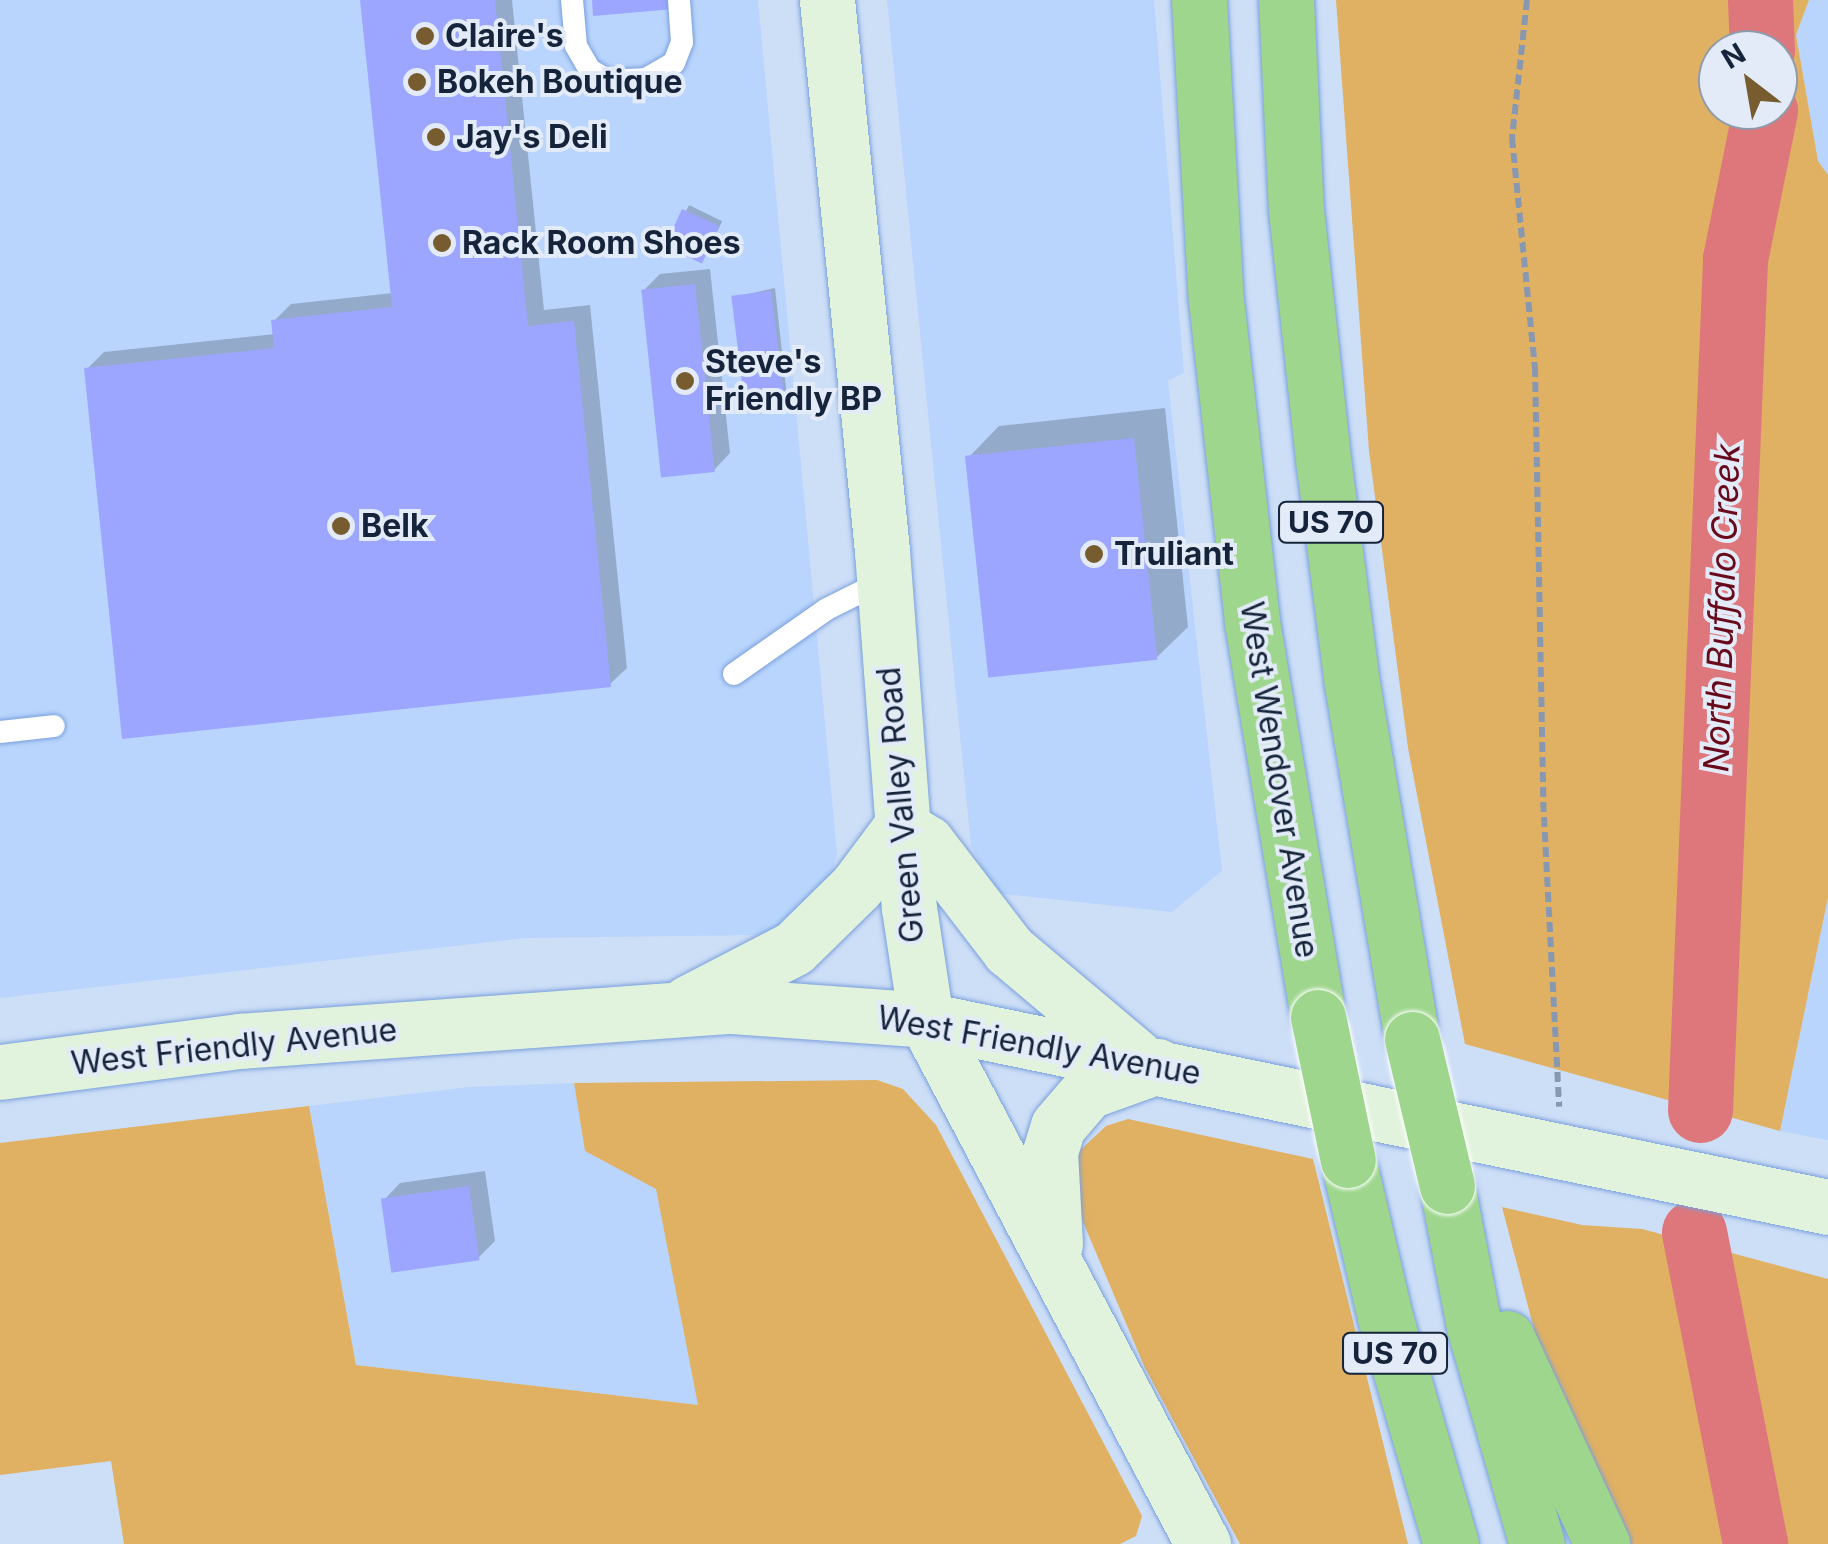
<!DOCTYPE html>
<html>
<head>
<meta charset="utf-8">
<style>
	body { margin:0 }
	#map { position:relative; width:1828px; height:1544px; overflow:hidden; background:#cddef7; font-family:Inter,sans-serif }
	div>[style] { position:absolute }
	.built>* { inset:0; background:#b9d5fd }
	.green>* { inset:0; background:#e0b063 }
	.shadow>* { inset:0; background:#0003; transform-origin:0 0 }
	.river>* { height:65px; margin:-32.5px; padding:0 32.5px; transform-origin:32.5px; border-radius:32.5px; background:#dd777b }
	.building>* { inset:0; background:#9da6ff; transform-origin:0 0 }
	.path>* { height:6px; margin-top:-3px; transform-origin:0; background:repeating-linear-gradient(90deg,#8898b0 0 10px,transparent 0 15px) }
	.roads { filter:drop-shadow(0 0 2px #79a0db) drop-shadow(0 0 2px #79a0db) }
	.service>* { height:22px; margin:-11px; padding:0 11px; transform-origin:11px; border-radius:11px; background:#fff }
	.secondary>* { height:55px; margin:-27.5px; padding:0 27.5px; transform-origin:27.5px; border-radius:27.5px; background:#e2f3dd }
	.motorway>* { height:55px; margin:-27.5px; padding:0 27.5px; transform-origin:27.5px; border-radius:27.5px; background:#9ed68d }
	.bridges { filter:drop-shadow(0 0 2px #fff) drop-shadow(0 0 2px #fff) }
	.motorway-bridge>* { height:55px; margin:-27.5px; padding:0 27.5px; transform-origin:27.5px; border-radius:27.5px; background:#9ed68d }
	.dots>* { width:28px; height:28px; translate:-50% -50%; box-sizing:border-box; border:5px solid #e2ebf7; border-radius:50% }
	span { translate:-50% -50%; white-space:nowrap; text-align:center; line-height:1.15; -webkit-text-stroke:8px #e2ebf7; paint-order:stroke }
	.shield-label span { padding:2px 8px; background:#e2ebf7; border:2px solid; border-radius:8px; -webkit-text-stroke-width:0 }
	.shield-label { font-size:30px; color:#15243b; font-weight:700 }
	.poi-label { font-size:32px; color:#15243b; font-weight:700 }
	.left { translate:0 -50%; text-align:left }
	.street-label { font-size:32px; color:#15243b }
	.water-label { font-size:35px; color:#690a1c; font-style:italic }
	.north { position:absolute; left:1698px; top:30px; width:100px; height:100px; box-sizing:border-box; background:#e2ebf7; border:2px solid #909bac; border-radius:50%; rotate:329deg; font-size:28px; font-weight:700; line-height:40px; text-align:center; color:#15243b }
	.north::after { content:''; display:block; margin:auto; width:35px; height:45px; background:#775c2f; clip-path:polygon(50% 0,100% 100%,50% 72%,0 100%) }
</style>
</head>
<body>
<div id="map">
	<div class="built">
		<div style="clip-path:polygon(0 0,758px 0,837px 853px,831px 878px,784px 927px,760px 935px,526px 938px,0 998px)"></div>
		<div style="clip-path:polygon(887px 0,1154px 0,1184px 373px,1168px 381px,1222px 871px,1172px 912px,995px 893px,971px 846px)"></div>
		<div style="clip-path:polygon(1809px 0,1828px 0,1828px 175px,1818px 162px,1796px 35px)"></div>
		<div style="clip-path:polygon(1828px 897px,1828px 1140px,1780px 1131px)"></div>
		<div style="clip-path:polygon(574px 1083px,585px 1151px,656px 1188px,699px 1405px,356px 1365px,309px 1106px,469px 1087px)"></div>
	</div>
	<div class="green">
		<div style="clip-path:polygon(evenodd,1336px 0,1809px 0,1796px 35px,1818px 161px,1828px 175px,1828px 897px,1780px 1131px,1465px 1044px,1408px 748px,1369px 451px,1336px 0,1718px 50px,1778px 50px,1778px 110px,1718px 110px,1718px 50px)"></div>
		<div style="clip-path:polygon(877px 1080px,903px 1089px,936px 1125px,1142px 1516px,1136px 1536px,1120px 1544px,124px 1544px,111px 1461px,0 1475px,0 1143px,309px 1106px,356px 1365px,698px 1405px,656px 1189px,585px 1151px,574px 1083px)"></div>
		<div style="clip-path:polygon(1128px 1119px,1313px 1159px,1408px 1544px,1240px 1544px,1145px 1368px,1069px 1189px,1073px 1157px,1106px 1126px)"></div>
		<div style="clip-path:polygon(1502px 1207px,1582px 1225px,1642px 1229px,1828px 1279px,1828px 1544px,1628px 1544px,1540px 1352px)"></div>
	</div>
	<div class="shadow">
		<div style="clip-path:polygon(363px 0,512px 0,544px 310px,590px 305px,627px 668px,610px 684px,87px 369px,104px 352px,275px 334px,274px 321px,291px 304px,393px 293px)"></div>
		<div style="left:689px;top:205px;width:37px;height:45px;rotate:26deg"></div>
		<div style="clip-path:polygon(710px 269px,730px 453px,714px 470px,643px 291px,660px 274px)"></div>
		<div style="clip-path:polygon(775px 288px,787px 397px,783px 402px,734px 297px)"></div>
		<div style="clip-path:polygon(1165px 408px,1188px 627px,1156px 658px,968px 458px,999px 426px)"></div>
		<div style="clip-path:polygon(485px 1171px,495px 1241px,478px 1258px,384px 1200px,400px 1183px)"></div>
	</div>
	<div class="river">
		<div style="left:1760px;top:0;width:50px;rotate:87.7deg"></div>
		<div style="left:1700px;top:1110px;width:852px;rotate:-87.64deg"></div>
		<div style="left:1735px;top:259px;width:152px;rotate:-78.6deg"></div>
		<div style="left:1694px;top:1232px;width:318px;rotate:78.9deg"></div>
	</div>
	<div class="building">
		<div style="clip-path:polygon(360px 0,495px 0,528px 326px,574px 321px,611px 687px,122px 739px,84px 368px,274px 348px,271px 320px,392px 307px)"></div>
		<div style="clip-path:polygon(592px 0,673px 0,674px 9px,593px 16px)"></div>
		<div style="left:682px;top:209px;width:41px;height:41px;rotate:25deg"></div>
		<div style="left:695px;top:284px;width:189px;height:54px;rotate:84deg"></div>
		<div style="left:771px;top:291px;width:114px;height:40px;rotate:83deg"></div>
		<div style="left:1134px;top:438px;width:223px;height:170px;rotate:84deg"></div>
		<div style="left:469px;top:1186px;width:75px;height:89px;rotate:82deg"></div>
	</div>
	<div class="path">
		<div style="left:1527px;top:0;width:139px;rotate:96.2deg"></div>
		<div style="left:1512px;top:138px;width:230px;rotate:84.3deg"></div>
		<div style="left:1535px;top:367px;width:450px;rotate:88.9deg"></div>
		<div style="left:1544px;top:817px;width:290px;rotate:87deg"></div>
	</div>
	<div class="roads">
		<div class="service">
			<div style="left:572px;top:0;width:46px;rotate:85deg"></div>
			<div style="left:576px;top:46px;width:28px;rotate:60deg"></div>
			<div style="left:590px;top:70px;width:22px;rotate:30deg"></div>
			<div style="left:609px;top:81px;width:37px;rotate:-3deg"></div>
			<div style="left:646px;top:79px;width:32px;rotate:-30deg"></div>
			<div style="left:674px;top:63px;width:22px;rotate:-69deg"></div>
			<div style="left:682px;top:42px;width:42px;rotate:-94.1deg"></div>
			<div style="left:734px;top:674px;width:113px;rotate:-35deg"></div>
			<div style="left:827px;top:609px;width:63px;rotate:-26.6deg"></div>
			<div style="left:0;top:732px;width:54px;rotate:-6.3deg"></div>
		</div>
		<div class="secondary">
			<div style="left:827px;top:0;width:554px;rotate:84.3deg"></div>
			<div style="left:882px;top:551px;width:358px;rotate:85.7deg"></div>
			<div style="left:909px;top:908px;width:113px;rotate:81.4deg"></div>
			<div style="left:926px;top:1020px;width:593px;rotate:62.14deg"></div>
			<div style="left:901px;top:827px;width:31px;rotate:32deg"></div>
			<div style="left:927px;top:843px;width:135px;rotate:52.5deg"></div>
			<div style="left:1009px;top:950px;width:166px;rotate:40.1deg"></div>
			<div style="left:688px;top:1003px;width:119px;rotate:-27.4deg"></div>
			<div style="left:794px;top:948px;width:88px;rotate:-44.5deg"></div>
			<div style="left:857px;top:886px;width:74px;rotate:-53.3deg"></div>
			<div style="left:0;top:1072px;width:241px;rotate:-7.4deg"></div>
			<div style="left:239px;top:1041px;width:494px;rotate:-4.1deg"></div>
			<div style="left:732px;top:1006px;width:195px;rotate:4.1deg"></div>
			<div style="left:926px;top:1020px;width:921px;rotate:11.71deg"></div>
			<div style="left:1055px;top:1244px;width:92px;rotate:-93.1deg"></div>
			<div style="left:1050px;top:1152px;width:27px;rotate:-73deg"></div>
			<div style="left:1058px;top:1126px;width:46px;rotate:-49.4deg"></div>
			<div style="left:1088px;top:1091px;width:74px;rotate:-19.7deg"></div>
		</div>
		<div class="motorway">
			<div style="left:1199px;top:0;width:300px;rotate:86.8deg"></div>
			<div style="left:1216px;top:300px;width:324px;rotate:83.6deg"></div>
			<div style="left:1252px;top:622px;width:400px;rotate:80.5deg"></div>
			<div style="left:1286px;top:0;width:210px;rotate:87.3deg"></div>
			<div style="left:1296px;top:210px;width:258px;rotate:83.8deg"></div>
			<div style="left:1324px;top:466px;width:220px;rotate:82.7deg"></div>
			<div style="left:1352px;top:684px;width:360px;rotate:80.4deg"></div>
			<div style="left:1348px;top:1160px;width:161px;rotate:76.7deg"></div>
			<div style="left:1385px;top:1317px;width:236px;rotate:73.8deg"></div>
			<div style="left:1447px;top:1186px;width:143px;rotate:79.1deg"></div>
			<div style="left:1474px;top:1326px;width:227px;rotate:73.9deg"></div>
			<div style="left:1507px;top:1338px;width:227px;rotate:65.2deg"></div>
		</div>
	</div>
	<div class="bridges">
		<div class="motorway-bridge">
			<div style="left:1318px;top:1017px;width:146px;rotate:78.2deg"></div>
			<div style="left:1412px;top:1039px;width:151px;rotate:76.6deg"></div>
		</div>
	</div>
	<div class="dots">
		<div style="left:425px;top:36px;background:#775c2f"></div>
		<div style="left:417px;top:82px;background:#775c2f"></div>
		<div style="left:436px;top:137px;background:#775c2f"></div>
		<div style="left:442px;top:243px;background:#775c2f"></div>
		<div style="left:685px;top:381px;background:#775c2f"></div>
		<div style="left:341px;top:526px;background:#775c2f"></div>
		<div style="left:1094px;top:554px;background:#775c2f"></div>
	</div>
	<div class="shield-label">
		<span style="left:1331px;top:522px">US 70</span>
		<span style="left:1395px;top:1353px">US 70</span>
	</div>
	<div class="poi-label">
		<span class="left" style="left:445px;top:36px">Claire's</span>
		<span class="left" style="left:437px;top:82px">Bokeh Boutique</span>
		<span class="left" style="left:456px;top:137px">Jay's Deli</span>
		<span class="left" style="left:462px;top:243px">Rack Room Shoes</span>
		<span class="left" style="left:705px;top:381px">Steve's<br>Friendly BP</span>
		<span class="left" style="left:361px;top:526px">Belk</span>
		<span class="left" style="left:1114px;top:554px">Truliant</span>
	</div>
	<div class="street-label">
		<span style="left:1279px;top:780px;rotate:81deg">West Wendover Avenue</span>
		<span style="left:901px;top:805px;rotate:-95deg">Green Valley Road</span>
		<span style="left:1039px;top:1046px;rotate:10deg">West Friendly Avenue</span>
		<span style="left:234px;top:1047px;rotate:-6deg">West Friendly Avenue</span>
	</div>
	<div class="water-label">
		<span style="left:1721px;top:608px;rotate:-88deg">North Buffalo Creek</span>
	</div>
	<div class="north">N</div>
</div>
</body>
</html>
